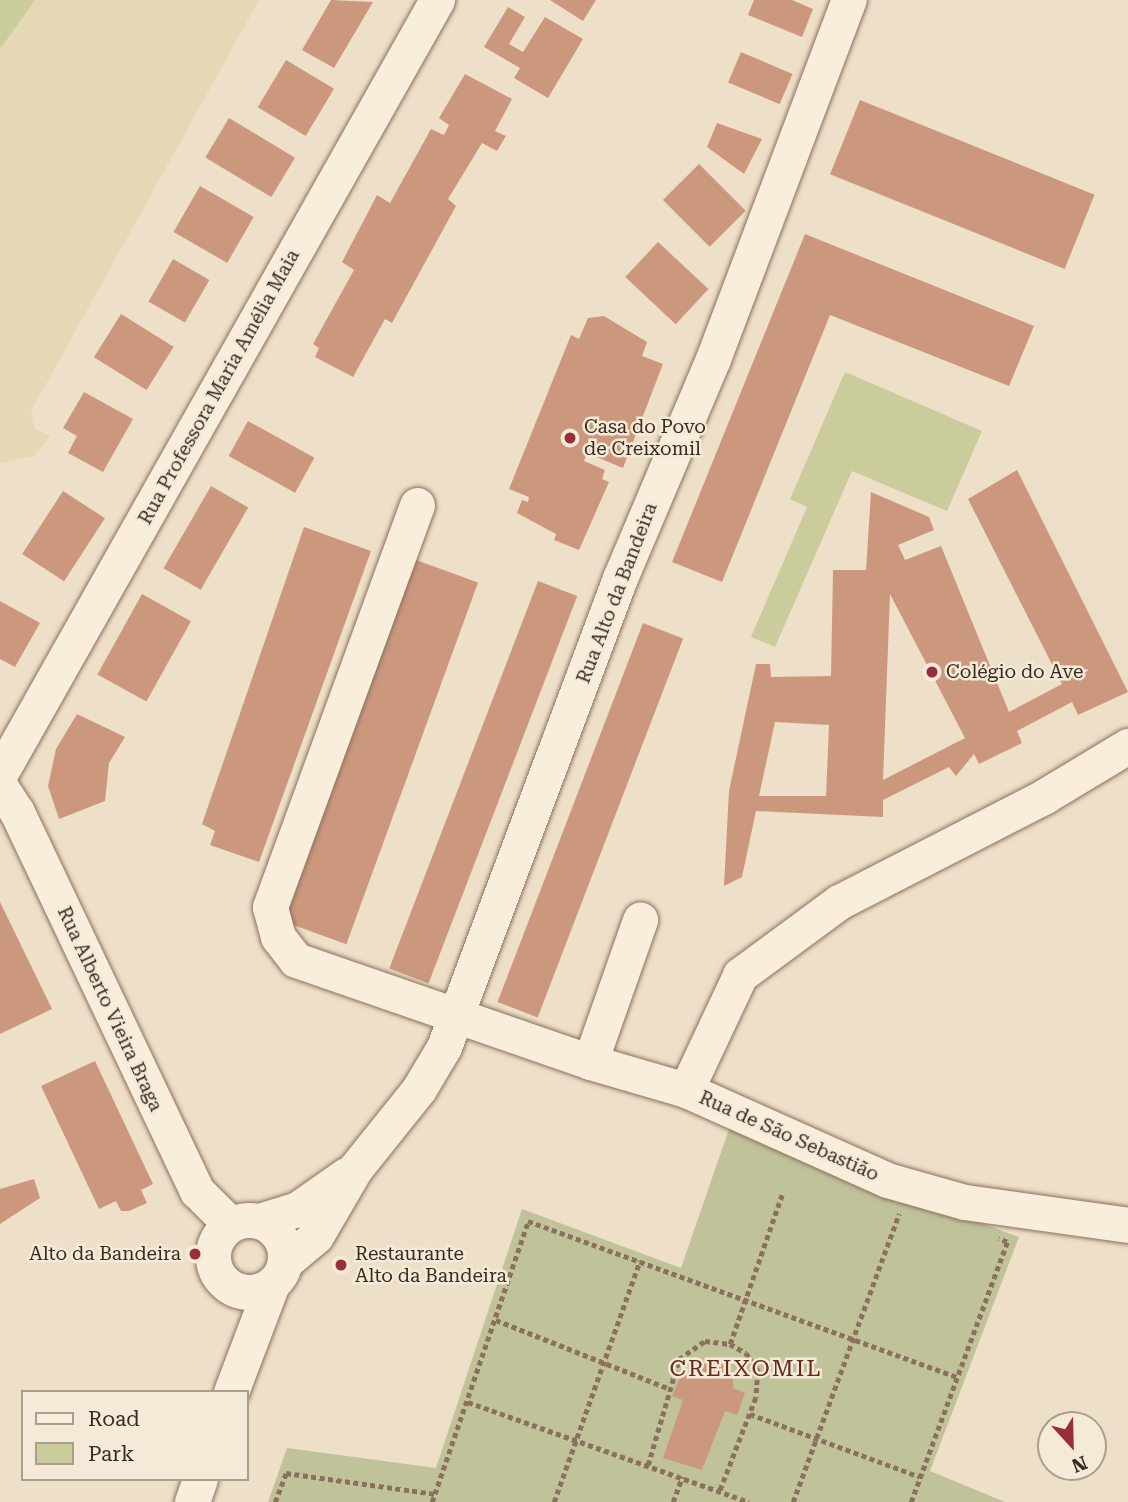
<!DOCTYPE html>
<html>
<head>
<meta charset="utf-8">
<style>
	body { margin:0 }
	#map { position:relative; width:1128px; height:1502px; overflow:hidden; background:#eedfc8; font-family:"Roboto Serif",serif }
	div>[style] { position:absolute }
	.farmland>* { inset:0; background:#e4d8b5 }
	.green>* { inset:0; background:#cbcc9b }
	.cemetery>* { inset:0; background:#c0c29a }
	.building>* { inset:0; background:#cb987e; transform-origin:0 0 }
	.path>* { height:4.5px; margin-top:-2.25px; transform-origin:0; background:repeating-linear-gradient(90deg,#8a715d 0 5px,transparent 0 8.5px) }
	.roads { filter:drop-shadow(0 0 2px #8a715d) drop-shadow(0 0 2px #8a715d) }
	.minor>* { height:35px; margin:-17.5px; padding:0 17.5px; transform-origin:17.5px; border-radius:17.5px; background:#f9eddb }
	.minor>.ring { margin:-17.5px; padding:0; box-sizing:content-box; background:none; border:35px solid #f9eddb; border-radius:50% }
	.dots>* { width:19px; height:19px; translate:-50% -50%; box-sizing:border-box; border:4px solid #f5ead7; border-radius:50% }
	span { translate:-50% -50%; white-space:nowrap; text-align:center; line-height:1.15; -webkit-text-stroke:5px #f5ead7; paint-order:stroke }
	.street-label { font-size:19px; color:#3a2b20 }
	.poi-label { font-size:19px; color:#3a2b20 }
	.left { translate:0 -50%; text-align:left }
	.right { translate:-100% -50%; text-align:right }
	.quarter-label { font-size:23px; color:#662920; letter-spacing:2px }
	.legend { position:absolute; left:21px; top:1390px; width:228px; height:91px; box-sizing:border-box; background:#f5ead7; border:2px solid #aa9e8e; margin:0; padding:9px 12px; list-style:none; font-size:21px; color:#3a2b20 }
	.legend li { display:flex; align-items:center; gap:14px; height:35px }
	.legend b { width:35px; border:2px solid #aa9e8e }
	.north { position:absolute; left:1037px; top:1411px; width:70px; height:70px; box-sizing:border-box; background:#f5ead7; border:2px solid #aa9e8e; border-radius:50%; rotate:158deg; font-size:19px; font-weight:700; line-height:28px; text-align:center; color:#3a2b20 }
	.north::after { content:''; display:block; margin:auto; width:24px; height:32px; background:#982e38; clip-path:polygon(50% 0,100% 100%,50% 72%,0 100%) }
</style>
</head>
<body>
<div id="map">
	<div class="farmland">
		<div style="clip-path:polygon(35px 0,259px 0,31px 411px,34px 428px,50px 436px,34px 456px,0 463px,0 49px)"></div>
	</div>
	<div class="green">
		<div style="clip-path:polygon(0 0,35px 0,0 49px)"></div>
		<div style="clip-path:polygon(845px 372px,982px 431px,947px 511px,852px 471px,775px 647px,751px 637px,807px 507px,790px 499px)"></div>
	</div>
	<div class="cemetery">
		<div style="clip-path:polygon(729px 1129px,1019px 1237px,930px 1471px,1005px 1502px,268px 1502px,287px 1448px,436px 1468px,522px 1209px,681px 1268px)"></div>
	</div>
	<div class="building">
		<div style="clip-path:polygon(331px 0,373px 2px,334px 68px,302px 50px)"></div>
		<div style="clip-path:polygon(550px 0,596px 0,583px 21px)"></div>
		<div style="clip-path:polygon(754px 0,792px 0,813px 9px,802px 37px,748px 15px)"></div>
		<div style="clip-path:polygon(508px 7px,525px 17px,509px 44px,523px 52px,545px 17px,583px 39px,548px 98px,514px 78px,520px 68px,484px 47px)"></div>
		<div style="left:741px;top:52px;width:56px;height:33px;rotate:23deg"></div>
		<div style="left:286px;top:60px;width:56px;height:55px;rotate:31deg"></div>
		<div style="clip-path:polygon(465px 74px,512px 99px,495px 131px,506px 136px,497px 151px,482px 143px,448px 199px,456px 206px,392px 323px,385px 319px,353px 377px,315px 357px,319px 348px,313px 344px,354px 270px,342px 262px,377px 195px,390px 203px,431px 129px,444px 135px,449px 125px,439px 118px)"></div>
		<div style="left:860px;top:100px;width:253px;height:80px;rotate:22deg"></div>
		<div style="left:229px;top:118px;width:77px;height:46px;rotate:31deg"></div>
		<div style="clip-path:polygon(717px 123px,762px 139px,744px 174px,707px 147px)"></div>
		<div style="left:699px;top:164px;width:66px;height:51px;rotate:45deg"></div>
		<div style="left:200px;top:186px;width:62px;height:53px;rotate:30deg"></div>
		<div style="clip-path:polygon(805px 234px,1034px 326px,1009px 386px,830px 315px,722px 582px,672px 562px)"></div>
		<div style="left:658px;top:242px;width:69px;height:48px;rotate:43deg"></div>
		<div style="left:173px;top:259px;width:42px;height:49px;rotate:30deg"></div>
		<div style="left:121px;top:314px;width:62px;height:51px;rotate:32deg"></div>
		<div style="clip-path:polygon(604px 316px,647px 342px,642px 356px,663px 364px,623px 468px,587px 453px,584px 461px,605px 470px,602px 479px,609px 482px,579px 550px,554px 540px,556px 534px,517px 513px,522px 500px,528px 502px,529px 497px,509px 489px,571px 335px,579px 339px,588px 318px)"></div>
		<div style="clip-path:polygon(84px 392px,133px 419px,103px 472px,68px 453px,77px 436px,63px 428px)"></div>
		<div style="left:248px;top:421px;width:76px;height:40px;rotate:29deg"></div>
		<div style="clip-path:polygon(evenodd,1017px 470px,1128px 692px,1078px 715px,1072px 702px,1017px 731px,1022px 743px,979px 764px,974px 754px,956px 776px,949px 767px,883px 800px,883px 817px,756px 811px,742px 877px,724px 886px,729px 791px,756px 664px,770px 664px,771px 677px,831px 676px,833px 570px,866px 570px,871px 492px,929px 517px,934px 530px,898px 545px,905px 560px,941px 546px,1009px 712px,1062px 684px,968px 499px,1017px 470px,890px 594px,965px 738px,883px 780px,890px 594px,1017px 470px,775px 722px,829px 725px,826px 796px,759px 796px,775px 722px)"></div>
		<div style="left:211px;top:486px;width:43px;height:95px;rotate:30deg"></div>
		<div style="left:63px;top:491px;width:50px;height:75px;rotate:33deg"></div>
		<div style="clip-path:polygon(304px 527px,371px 551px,259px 862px,210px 845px,215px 831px,202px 824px)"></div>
		<div style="left:416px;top:560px;width:66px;height:385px;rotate:20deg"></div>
		<div style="left:538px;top:581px;width:42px;height:415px;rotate:21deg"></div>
		<div style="left:142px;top:594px;width:56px;height:92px;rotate:29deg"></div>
		<div style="clip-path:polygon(0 601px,40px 623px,15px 667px,0 659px)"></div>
		<div style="left:643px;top:623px;width:43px;height:406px;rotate:21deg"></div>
		<div style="clip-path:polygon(77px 714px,125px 737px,109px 763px,105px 801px,59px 819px,48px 786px,56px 749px)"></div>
		<div style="clip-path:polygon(0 902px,52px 1009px,0 1034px)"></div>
		<div style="clip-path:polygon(95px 1061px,153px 1184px,141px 1190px,147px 1203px,129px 1211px,121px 1211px,116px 1201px,99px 1209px,41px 1086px)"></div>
		<div style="clip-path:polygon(34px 1179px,40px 1198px,0 1224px,0 1189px)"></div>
		<div style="clip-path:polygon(705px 1362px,722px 1363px,733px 1374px,733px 1388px,745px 1393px,737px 1415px,725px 1411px,702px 1470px,663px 1458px,683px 1400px,672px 1396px,683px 1370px,694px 1374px)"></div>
	</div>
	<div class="path">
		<div style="left:496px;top:1320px;width:187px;rotate:21.6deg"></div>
		<div style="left:730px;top:1344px;width:158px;rotate:-70.8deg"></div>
		<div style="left:468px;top:1402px;width:298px;rotate:19.6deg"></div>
		<div style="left:750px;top:1414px;width:181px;rotate:20.3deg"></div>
		<div style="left:648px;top:1465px;width:110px;rotate:-73.7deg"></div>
		<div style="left:679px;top:1359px;width:32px;rotate:-35deg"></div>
		<div style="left:705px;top:1341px;width:25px;rotate:7deg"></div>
		<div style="left:730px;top:1344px;width:18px;rotate:29deg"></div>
		<div style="left:746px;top:1353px;width:22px;rotate:56deg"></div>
		<div style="left:758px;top:1371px;width:27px;rotate:94deg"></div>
		<div style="left:756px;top:1398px;width:100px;rotate:111.2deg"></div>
		<div style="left:275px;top:1502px;width:31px;rotate:-69deg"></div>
		<div style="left:286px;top:1473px;width:150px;rotate:8deg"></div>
		<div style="left:432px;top:1502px;width:297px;rotate:-71.1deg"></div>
		<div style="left:528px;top:1221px;width:456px;rotate:20deg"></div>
		<div style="left:554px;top:1502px;width:256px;rotate:-70.4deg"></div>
		<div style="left:673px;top:1502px;width:27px;rotate:-70deg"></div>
		<div style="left:793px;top:1502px;width:307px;rotate:-69.8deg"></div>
		<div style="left:911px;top:1502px;width:277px;rotate:-69.7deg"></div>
		<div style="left:1007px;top:1242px;width:9px;rotate:-159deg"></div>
	</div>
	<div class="roads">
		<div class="minor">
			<div style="left:417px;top:505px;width:428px;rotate:110.1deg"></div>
			<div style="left:270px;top:907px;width:31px;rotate:75deg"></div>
			<div style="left:278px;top:937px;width:29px;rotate:52deg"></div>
			<div style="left:296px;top:960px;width:311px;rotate:19.1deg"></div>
			<div style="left:590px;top:1062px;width:100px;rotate:16.3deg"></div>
			<div style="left:686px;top:1090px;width:220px;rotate:24.1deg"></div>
			<div style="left:887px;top:1180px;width:81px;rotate:15.8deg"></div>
			<div style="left:965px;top:1202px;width:165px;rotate:8deg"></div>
			<div style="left:0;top:774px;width:889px;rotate:-60.55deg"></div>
			<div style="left:0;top:786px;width:31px;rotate:57deg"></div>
			<div style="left:17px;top:812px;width:420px;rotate:64.6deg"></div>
			<div style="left:197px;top:1191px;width:47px;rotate:45deg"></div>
			<div style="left:590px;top:1062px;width:151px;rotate:-70.6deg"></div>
			<div style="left:686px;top:1090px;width:127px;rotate:-64.8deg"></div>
			<div style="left:740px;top:975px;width:123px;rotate:-36.4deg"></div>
			<div style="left:839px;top:902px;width:232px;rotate:-27.2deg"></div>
			<div style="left:1045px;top:796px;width:97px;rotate:-31.1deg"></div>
			<div class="ring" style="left:213px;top:1220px;width:37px;height:37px"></div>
			<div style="left:259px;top:1221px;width:39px;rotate:-17deg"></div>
			<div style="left:296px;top:1210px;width:61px;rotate:-35deg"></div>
			<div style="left:285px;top:1262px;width:40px;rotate:-40deg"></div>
			<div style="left:316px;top:1236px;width:78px;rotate:-59.8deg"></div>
			<div style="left:355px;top:1169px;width:102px;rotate:-51.3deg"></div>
			<div style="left:419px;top:1089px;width:49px;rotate:-59.2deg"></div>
			<div style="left:444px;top:1047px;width:501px;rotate:-69.43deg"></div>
			<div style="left:620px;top:578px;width:238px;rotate:-67deg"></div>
			<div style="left:713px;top:359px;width:384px;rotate:-69.3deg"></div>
			<div style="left:231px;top:1392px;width:116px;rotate:-69.2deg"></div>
			<div style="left:192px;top:1502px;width:24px;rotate:-71deg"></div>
		</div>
	</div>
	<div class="dots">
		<div style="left:570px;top:438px;background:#982e38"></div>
		<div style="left:932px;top:672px;background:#982e38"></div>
		<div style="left:195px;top:1254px;background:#982e38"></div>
		<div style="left:341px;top:1265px;background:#982e38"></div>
	</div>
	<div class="street-label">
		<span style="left:219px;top:387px;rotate:-61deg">Rua Professora Maria Amélia Maia</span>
		<span style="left:617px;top:593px;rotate:-69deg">Rua Alto da Bandeira</span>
		<span style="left:110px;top:1009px;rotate:65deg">Rua Alberto Vieira Braga</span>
		<span style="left:789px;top:1136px;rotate:24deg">Rua de São Sebastião</span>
	</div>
	<div class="poi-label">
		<span class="left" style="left:584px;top:438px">Casa do Povo<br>de Creixomil</span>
		<span class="left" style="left:946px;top:672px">Colégio do Ave</span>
		<span class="right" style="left:181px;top:1254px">Alto da Bandeira</span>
		<span class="left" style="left:355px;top:1265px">Restaurante<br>Alto da Bandeira</span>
	</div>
	<div class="quarter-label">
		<span style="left:746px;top:1369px">CREIXOMIL</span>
	</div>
	<ul class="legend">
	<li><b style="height:9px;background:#f9eddb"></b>Road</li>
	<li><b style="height:19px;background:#cbcc9b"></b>Park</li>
	</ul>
	<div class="north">N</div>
</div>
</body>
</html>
